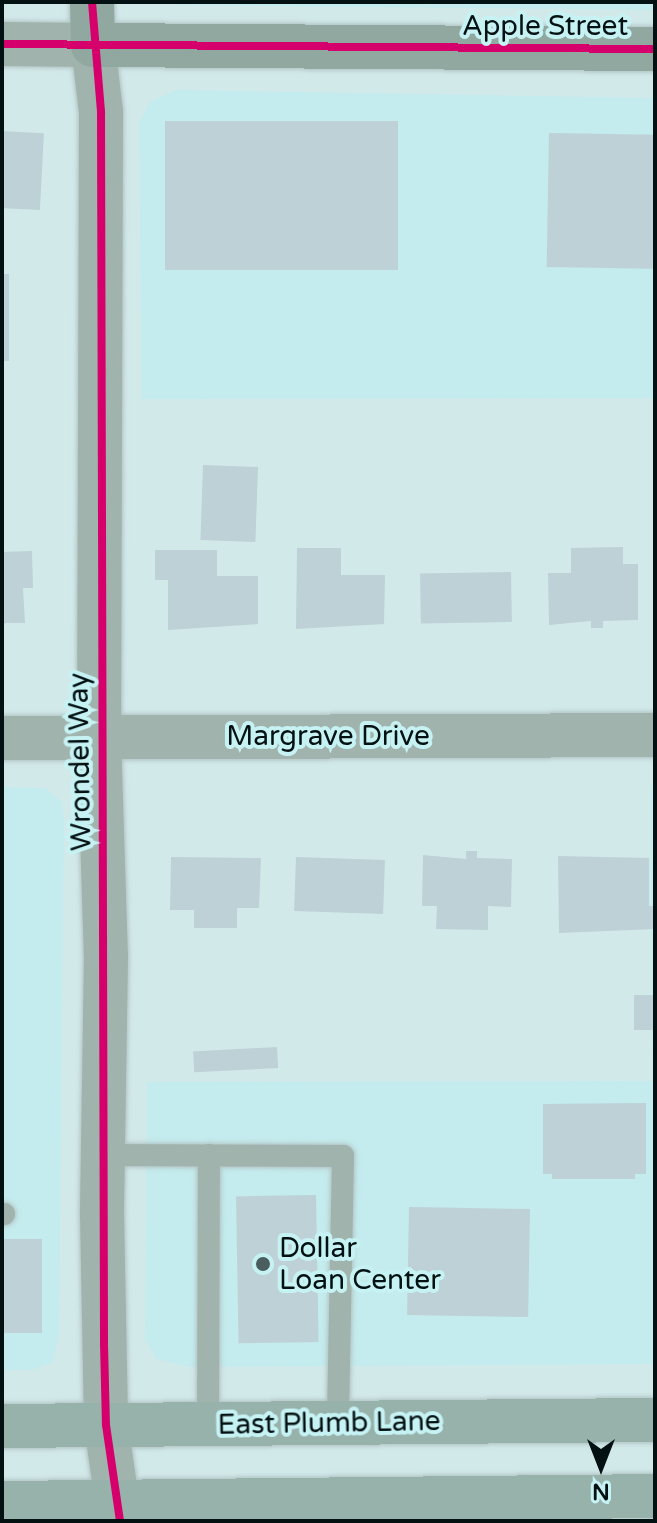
<!DOCTYPE html>
<html>
<head>
<meta charset="utf-8">
<style>
	body { margin:0 }
	#map { position:relative; width:657px; height:1523px; overflow:hidden; background:#d2e9ea; font-family:"Varela Round",sans-serif }
	div>[style] { position:absolute }
	.built>* { inset:0; background:#c4ebed }
	.building>* { inset:0; background:#bdd1d6; transform-origin:0 0 }
	.roads { filter:drop-shadow(0 0 2px #b3c5c5) drop-shadow(0 0 2px #b3c5c5) }
	.lane>* { height:22px; margin:-11px; padding:0 11px; transform-origin:11px; border-radius:11px; background:#a1b3ad }
	.street>* { height:44px; margin:-22px; padding:0 22px; transform-origin:22px; border-radius:22px; background:#a1b3ad }
	.secondary>* { height:44px; margin:-22px; padding:0 22px; transform-origin:22px; border-radius:22px; background:#91a8a0 }
	.primary>* { height:44px; margin:-22px; padding:0 22px; transform-origin:22px; border-radius:22px; background:#96b2ab }
	.cycleway>* { height:8px; margin:-4px; padding:0 4px; transform-origin:4px; border-radius:4px; background:#d6006c }
	.dots>* { width:22px; height:22px; translate:-50% -50%; box-sizing:border-box; border:4px solid #c7f2f4; border-radius:50% }
	span { translate:-50% -50%; white-space:nowrap; text-align:center; line-height:1.15; -webkit-text-stroke:8px #c7f2f4; paint-order:stroke }
	.street-label { font-size:28px; color:#031112 }
	.poi-label { font-size:28px; color:#031112 }
	.left { translate:0 -50%; text-align:left }
	.frame { position:absolute; inset:0; border:4px solid #031112; pointer-events:none }
	.north { position:absolute; left:561px; top:1427px; width:80px; height:80px; -webkit-text-stroke:6px #c7f2f4; paint-order:stroke; rotate:180deg; font-size:22px; font-weight:700; line-height:32px; text-align:center; color:#031112 }
	.north::after { content:''; display:block; margin:auto; width:28px; height:36px; background:#031112; clip-path:polygon(50% 0,100% 100%,50% 72%,0 100%) }
</style>
</head>
<body>
<div id="map">
	<div class="built">
		<div style="clip-path:polygon(168px 2px,655px 2px,655px 10px,179px 5px)"></div>
		<div style="clip-path:polygon(176px 90px,655px 98px,655px 398px,142px 399px,139px 123px,150px 102px)"></div>
		<div style="clip-path:polygon(650px 785px,655px 785px,655px 1364px,190px 1367px,156px 1359px,145px 1339px,147px 1082px,652px 1081px)"></div>
		<div style="clip-path:polygon(2px 787px,45px 788px,62px 802px,64px 823px,59px 1333px,53px 1362px,32px 1370px,2px 1370px)"></div>
	</div>
	<div class="building">
		<div style="left:165px;top:121px;width:233px;height:149px"></div>
		<div style="left:2px;top:131px;width:42px;height:77px;rotate:3deg"></div>
		<div style="left:549px;top:133px;width:106px;height:134px;rotate:1deg"></div>
		<div style="left:2px;top:274px;width:7px;height:87px"></div>
		<div style="left:258px;top:467px;width:75px;height:55px;rotate:92deg"></div>
		<div style="clip-path:polygon(623px 547px,623px 564px,638px 564px,638px 620px,603px 621px,603px 628px,591px 628px,591px 621px,549px 625px,548px 573px,571px 573px,571px 548px)"></div>
		<div style="clip-path:polygon(297px 548px,341px 548px,341px 575px,385px 575px,384px 624px,296px 629px)"></div>
		<div style="clip-path:polygon(155px 550px,217px 550px,217px 576px,258px 576px,258px 624px,168px 630px,168px 580px,155px 580px)"></div>
		<div style="clip-path:polygon(32px 551px,33px 588px,23px 588px,25px 623px,5px 623px,2px 630px,2px 552px)"></div>
		<div style="left:511px;top:572px;width:50px;height:91px;rotate:89deg"></div>
		<div style="clip-path:polygon(466px 851px,477px 851px,477px 858px,512px 859px,511px 907px,488px 906px,488px 930px,436px 929px,437px 906px,422px 906px,423px 855px,466px 859px)"></div>
		<div style="clip-path:polygon(558px 856px,649px 858px,649px 906px,655px 906px,655px 929px,559px 933px)"></div>
		<div style="clip-path:polygon(171px 857px,261px 858px,259px 908px,237px 908px,237px 928px,194px 928px,194px 910px,170px 910px)"></div>
		<div style="left:296px;top:857px;width:89px;height:54px;rotate:2deg"></div>
		<div style="left:634px;top:995px;width:21px;height:35px"></div>
		<div style="left:277px;top:1047px;width:21px;height:84px;rotate:87deg"></div>
		<div style="clip-path:polygon(646px 1103px,646px 1174px,635px 1174px,635px 1179px,552px 1179px,552px 1174px,543px 1174px,543px 1104px)"></div>
		<div style="left:316px;top:1195px;width:147px;height:80px;rotate:89deg"></div>
		<div style="left:409px;top:1207px;width:121px;height:108px;rotate:1deg"></div>
		<div style="left:2px;top:1239px;width:40px;height:94px"></div>
	</div>
	<div class="roads">
		<div class="lane">
			<div style="left:102px;top:1155px;width:241px;rotate:0.2deg"></div>
			<div style="left:343px;top:1156px;width:267px;rotate:91.1deg"></div>
			<div style="left:2px;top:1214px;width:2px"></div>
			<div style="left:208px;top:1424px;width:269px;rotate:-89.8deg"></div>
		</div>
		<div class="street">
			<div style="left:2px;top:44px;width:91px;rotate:0.6deg"></div>
			<div style="left:93px;top:45px;width:67px;rotate:83.2deg"></div>
			<div style="left:101px;top:112px;width:625px;rotate:90.18deg"></div>
			<div style="left:99px;top:737px;width:219px;rotate:88.2deg"></div>
			<div style="left:106px;top:956px;width:257px;rotate:90.9deg"></div>
			<div style="left:102px;top:1213px;width:212px;rotate:88.9deg"></div>
			<div style="left:106px;top:1425px;width:97px;rotate:81.7deg"></div>
			<div style="left:2px;top:738px;width:653px;rotate:-0.26deg"></div>
		</div>
		<div class="secondary">
			<div style="left:92px;top:2px;width:43px;rotate:88.7deg"></div>
			<div style="left:93px;top:45px;width:562px;rotate:0.41deg"></div>
		</div>
		<div class="primary">
			<div style="left:2px;top:1426px;width:653px;rotate:-0.53deg"></div>
			<div style="left:2px;top:1503px;width:653px;rotate:-0.61deg"></div>
		</div>
	</div>
	<div class="cycleway">
		<div style="left:92px;top:2px;width:110px;rotate:85.3deg"></div>
		<div style="left:101px;top:112px;width:1232px;rotate:89.86deg"></div>
		<div style="left:104px;top:1344px;width:81px;rotate:88.6deg"></div>
		<div style="left:106px;top:1425px;width:97px;rotate:81.7deg"></div>
		<div style="left:2px;top:44px;width:653px;rotate:0.44deg"></div>
	</div>
	<div class="dots">
		<div style="left:263px;top:1264px;background:#4b5d5e"></div>
	</div>
	<div class="street-label">
		<span style="left:545px;top:26px">Apple Street</span>
		<span style="left:328px;top:736px">Margrave Drive</span>
		<span style="left:80px;top:762px;rotate:-91deg">Wrondel Way</span>
		<span style="left:329px;top:1423px;rotate:-1deg">East Plumb Lane</span>
	</div>
	<div class="poi-label">
		<span class="left" style="left:279px;top:1264px">Dollar<br>Loan Center</span>
	</div>
	<div class="frame"></div>
	<div class="north">N</div>
</div>
</body>
</html>
